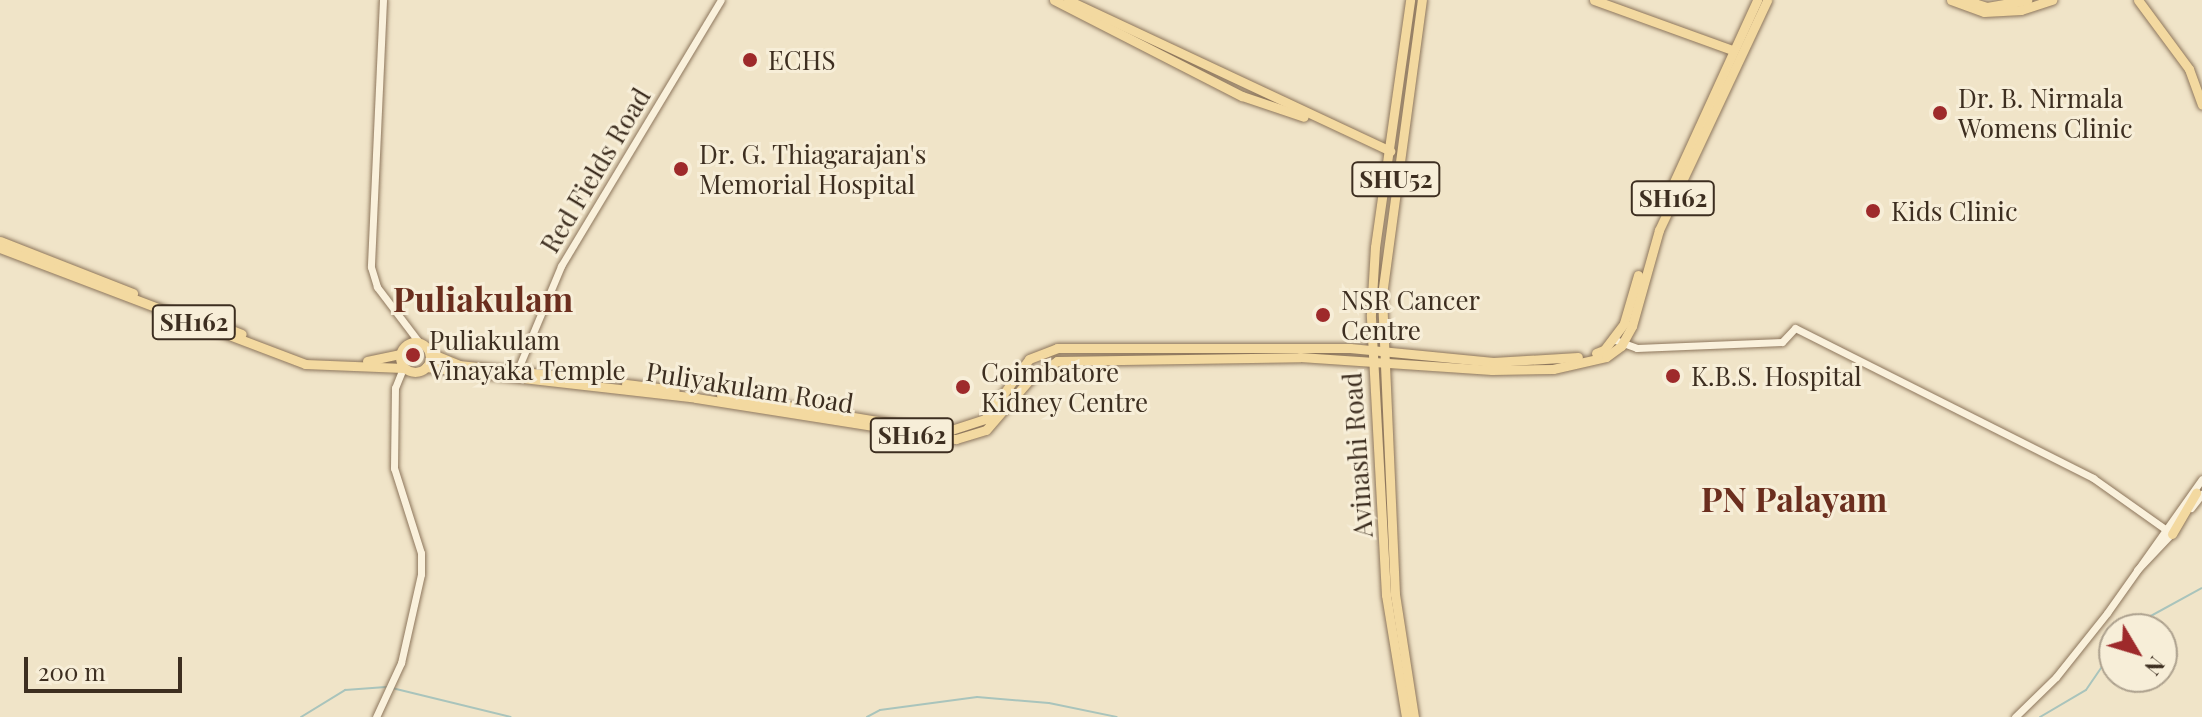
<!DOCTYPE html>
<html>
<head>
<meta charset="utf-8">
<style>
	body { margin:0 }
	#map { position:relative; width:2202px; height:717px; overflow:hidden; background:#f0e4c8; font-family:"Playfair Display",serif }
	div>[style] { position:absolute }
	.stream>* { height:2px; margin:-1px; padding:0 1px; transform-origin:1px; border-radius:1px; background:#a9c4bc }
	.roads { filter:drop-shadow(0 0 2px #8d765c) drop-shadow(0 0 2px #8d765c) }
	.minor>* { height:7px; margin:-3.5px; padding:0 3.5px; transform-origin:3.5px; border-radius:3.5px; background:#faf1dc }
	.major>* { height:9px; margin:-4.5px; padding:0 4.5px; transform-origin:4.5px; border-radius:4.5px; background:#f3d9a0 }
	.major>.ring { margin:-4.5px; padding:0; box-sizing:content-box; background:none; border:9px solid #f3d9a0; border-radius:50% }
	.dots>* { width:22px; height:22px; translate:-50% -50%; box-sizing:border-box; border:4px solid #f7eed8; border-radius:50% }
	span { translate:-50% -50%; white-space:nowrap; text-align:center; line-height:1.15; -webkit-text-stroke:6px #f7eed8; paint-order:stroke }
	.shield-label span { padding:2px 6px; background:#f7eed8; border:2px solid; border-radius:6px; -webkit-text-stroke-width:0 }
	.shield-label { font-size:24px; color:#3d2e20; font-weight:700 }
	.poi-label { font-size:26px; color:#3d2e20 }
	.left { translate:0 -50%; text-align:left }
	.street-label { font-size:26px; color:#3d2e20 }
	.district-label { font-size:34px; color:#6b2e1e; font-weight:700 }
	.north { position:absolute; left:2098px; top:613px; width:80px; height:80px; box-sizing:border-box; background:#f7eed8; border:2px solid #ada18e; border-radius:50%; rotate:128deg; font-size:22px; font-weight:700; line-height:32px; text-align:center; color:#3d2e20 }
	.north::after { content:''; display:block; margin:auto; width:28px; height:36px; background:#9e2a2b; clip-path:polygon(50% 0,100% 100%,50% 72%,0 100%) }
	.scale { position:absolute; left:24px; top:657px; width:158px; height:36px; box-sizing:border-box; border:4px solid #3d2e20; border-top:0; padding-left:10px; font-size:24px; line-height:28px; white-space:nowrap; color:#3d2e20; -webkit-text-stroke:6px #f7eed8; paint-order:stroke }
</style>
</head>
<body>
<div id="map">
	<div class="stream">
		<div style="left:2127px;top:629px;width:85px;rotate:-28.7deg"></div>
		<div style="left:392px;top:688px;width:122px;rotate:13.7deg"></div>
		<div style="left:301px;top:717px;width:52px;rotate:-31.5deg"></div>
		<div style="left:345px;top:690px;width:41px;rotate:-4.2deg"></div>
		<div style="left:867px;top:717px;width:15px;rotate:-28deg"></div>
		<div style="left:880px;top:710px;width:98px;rotate:-7.6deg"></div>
		<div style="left:977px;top:697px;width:72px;rotate:4.8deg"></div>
		<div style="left:1049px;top:703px;width:69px;rotate:11.6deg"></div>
		<div style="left:2040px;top:717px;width:53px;rotate:-30.4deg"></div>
		<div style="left:2086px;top:690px;width:50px;rotate:-55.7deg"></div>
	</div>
	<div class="roads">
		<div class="minor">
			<div style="left:383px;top:0;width:267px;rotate:92.6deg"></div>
			<div style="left:371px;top:267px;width:21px;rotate:73deg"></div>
			<div style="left:377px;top:287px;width:68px;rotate:52.8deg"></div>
			<div style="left:1615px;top:340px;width:23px;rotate:20deg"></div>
			<div style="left:1637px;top:348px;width:145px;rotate:-2.4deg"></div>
			<div style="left:1782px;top:342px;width:19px;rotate:-47deg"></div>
			<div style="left:1795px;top:328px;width:334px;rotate:26.7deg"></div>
			<div style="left:2093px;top:478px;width:88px;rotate:35.3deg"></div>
			<div style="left:518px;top:369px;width:112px;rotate:-67.3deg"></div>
			<div style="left:561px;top:266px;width:310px;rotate:-59deg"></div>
			<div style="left:2191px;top:508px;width:18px;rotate:-52deg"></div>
			<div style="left:2137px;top:570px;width:54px;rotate:-46.5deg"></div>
			<div style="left:376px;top:717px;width:60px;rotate:-65.2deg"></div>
			<div style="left:401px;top:663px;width:91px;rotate:-77.3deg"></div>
			<div style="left:421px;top:574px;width:21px;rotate:-90deg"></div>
			<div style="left:421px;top:553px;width:89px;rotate:-107.6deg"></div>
			<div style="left:394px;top:468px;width:80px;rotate:-89.3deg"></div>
			<div style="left:395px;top:388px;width:22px;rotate:-68deg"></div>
			<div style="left:2015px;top:717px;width:57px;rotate:-44.3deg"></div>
			<div style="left:2056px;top:677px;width:82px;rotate:-51.4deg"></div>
			<div style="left:2107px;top:613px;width:164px;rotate:-54.7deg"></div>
		</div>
		<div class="major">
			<div style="left:1054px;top:0;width:211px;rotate:27.1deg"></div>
			<div style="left:1242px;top:96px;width:65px;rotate:18.7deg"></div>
			<div style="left:1068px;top:0;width:356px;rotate:25.1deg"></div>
			<div style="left:1594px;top:0;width:147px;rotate:19.9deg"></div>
			<div style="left:1951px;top:0;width:35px;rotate:20deg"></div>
			<div style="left:1984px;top:12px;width:37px;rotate:-3deg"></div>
			<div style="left:2021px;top:10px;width:33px;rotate:-18deg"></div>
			<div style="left:1965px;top:0;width:23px;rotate:18deg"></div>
			<div style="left:1987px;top:7px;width:41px;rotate:-9.9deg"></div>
			<div style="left:2138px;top:0;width:86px;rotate:53.5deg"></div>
			<div style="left:2189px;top:69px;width:38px;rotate:70deg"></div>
			<div style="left:1667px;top:197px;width:217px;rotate:-65.4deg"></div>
			<div style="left:0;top:241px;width:143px;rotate:21.4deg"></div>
			<div style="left:0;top:248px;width:326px;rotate:20.8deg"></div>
			<div style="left:305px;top:364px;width:98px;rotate:2.3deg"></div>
			<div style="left:196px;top:316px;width:49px;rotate:21.4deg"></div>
			<div class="ring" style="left:400px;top:342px;width:21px;height:21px"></div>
			<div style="left:430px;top:353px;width:31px;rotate:22deg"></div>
			<div style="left:459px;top:365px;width:129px;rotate:6.2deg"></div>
			<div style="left:1596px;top:353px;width:9px;rotate:-21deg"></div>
			<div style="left:1604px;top:350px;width:34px;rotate:-53deg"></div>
			<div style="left:1624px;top:323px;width:50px;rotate:-73.7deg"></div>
			<div style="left:367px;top:361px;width:33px;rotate:-12deg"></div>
			<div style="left:426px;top:367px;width:272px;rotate:6.5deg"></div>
			<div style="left:696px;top:398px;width:263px;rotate:9deg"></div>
			<div style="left:956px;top:439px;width:31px;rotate:-17deg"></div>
			<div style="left:986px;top:430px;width:66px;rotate:-49.3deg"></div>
			<div style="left:1029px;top:380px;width:34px;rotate:-34deg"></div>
			<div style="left:1057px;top:361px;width:243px;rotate:-0.9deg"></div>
			<div style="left:1300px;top:357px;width:192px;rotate:3.9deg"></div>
			<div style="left:1492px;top:370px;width:61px;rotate:-0.9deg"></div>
			<div style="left:1553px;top:369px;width:54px;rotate:-12.8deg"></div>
			<div style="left:1606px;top:357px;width:19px;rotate:-36deg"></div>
			<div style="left:1621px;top:346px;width:23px;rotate:-61deg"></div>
			<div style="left:1632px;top:326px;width:100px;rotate:-74.3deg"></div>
			<div style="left:1659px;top:230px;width:254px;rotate:-64.8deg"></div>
			<div style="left:626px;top:384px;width:49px;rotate:7deg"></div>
			<div style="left:721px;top:395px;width:227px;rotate:9.4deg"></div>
			<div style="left:945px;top:432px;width:42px;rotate:-18deg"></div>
			<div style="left:985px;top:419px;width:74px;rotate:-53.7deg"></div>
			<div style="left:1029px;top:359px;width:30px;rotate:-21deg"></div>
			<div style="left:1057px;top:348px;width:293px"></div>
			<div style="left:1350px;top:348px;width:144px;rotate:5.6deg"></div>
			<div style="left:1493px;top:362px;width:85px;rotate:-3.4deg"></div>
			<div style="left:2172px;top:534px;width:48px;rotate:-59.7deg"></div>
			<div style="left:1406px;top:717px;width:124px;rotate:-99.3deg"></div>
			<div style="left:1386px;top:595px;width:281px;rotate:-93.1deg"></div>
			<div style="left:1371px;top:314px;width:67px;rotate:-86.6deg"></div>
			<div style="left:1375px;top:247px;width:249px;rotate:-81.9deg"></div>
			<div style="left:1414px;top:717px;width:124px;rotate:-98.8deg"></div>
			<div style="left:1395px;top:594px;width:299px;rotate:-92.5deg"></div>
			<div style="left:1382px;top:295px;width:298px;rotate:-82.3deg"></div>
		</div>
	</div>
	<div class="dots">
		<div style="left:750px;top:60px;background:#9e2a2b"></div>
		<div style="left:1940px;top:113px;background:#9e2a2b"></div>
		<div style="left:681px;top:169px;background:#9e2a2b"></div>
		<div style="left:1873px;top:211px;background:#9e2a2b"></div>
		<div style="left:1323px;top:315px;background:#9e2a2b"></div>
		<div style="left:413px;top:355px;background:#9e2a2b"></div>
		<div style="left:1673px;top:376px;background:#9e2a2b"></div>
		<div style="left:963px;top:387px;background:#9e2a2b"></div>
	</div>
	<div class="shield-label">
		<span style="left:1396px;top:179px">SHU52</span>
		<span style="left:1673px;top:198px">SH162</span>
		<span style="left:194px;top:322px">SH162</span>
		<span style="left:912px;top:435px">SH162</span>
	</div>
	<div class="poi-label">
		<span class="left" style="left:768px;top:60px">ECHS</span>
		<span class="left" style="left:1958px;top:113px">Dr. B. Nirmala<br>Womens Clinic</span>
		<span class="left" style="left:699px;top:169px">Dr. G. Thiagarajan's<br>Memorial Hospital</span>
		<span class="left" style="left:1891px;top:211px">Kids Clinic</span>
		<span class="left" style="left:1341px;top:315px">NSR Cancer<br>Centre</span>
		<span class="left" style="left:429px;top:355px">Puliakulam<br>Vinayaka Temple</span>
		<span class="left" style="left:981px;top:387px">Coimbatore<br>Kidney Centre</span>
		<span class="left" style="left:1691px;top:376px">K.B.S. Hospital</span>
	</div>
	<div class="street-label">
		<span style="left:595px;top:170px;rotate:-59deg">Red Fields Road</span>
		<span style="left:750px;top:387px;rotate:9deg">Puliyakulam Road</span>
		<span style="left:1357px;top:455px;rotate:-94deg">Avinashi Road</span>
	</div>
	<div class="district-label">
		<span style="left:483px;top:299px">Puliakulam</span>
		<span style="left:1794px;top:499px">PN Palayam</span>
	</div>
	<div class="north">N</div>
	<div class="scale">200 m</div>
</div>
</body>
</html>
